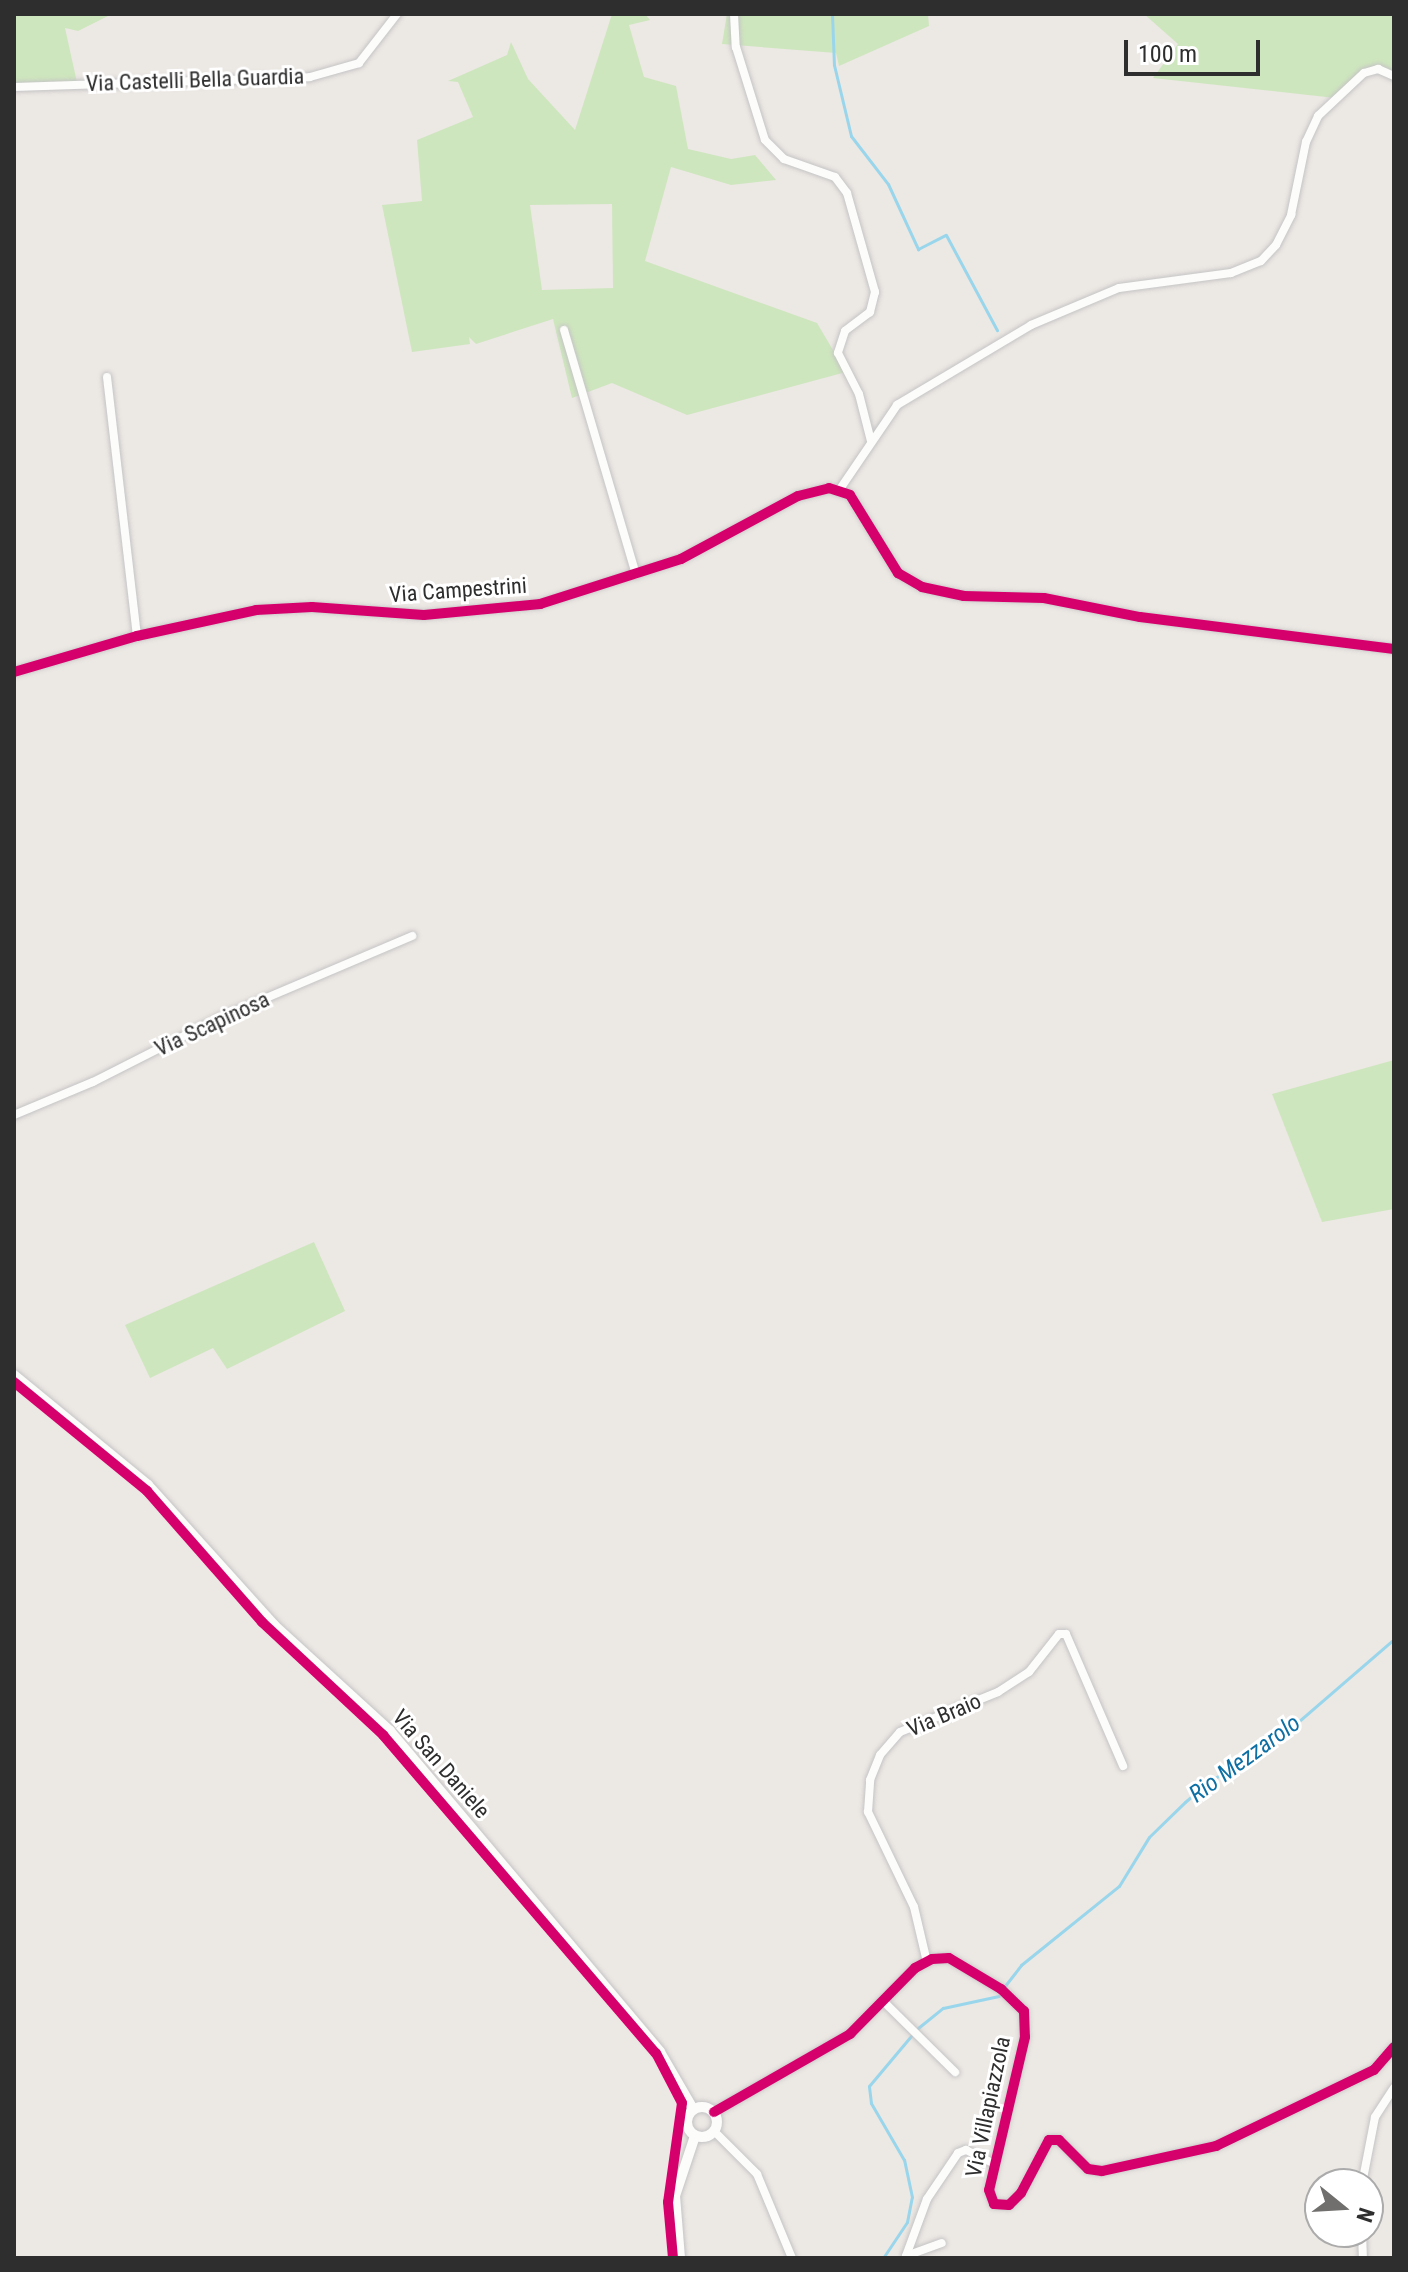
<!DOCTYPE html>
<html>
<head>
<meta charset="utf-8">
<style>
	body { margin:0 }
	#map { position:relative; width:1408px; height:2272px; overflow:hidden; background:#ece8e4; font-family:"Roboto Condensed",sans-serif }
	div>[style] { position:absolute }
	.green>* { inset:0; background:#cee6be }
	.stream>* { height:3px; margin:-1.5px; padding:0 1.5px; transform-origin:1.5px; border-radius:1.5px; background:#99d6ec }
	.roads { filter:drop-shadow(0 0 2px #c5c4c5) drop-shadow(0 0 2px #c5c4c5) }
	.minor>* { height:8px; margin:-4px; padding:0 4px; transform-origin:4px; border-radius:4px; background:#fcfcfb }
	.tertiary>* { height:10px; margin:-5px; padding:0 5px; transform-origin:5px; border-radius:5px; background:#fcfcfb }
	.tertiary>.ring { margin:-5px; padding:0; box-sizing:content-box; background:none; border:10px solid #fcfcfb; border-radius:50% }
	.cycleway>* { height:10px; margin:-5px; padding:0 5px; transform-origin:5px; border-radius:5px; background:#d6006c }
	span { translate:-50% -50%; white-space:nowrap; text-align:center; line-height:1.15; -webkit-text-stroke:6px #fff; paint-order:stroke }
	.street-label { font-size:22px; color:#2e2e2e }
	.water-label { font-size:24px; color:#0d6fa3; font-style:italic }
	.frame { position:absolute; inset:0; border:16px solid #2e2e2e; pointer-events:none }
	.north { position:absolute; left:1304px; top:2168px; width:80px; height:80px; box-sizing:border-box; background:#fff; border:2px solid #ababab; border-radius:50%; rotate:108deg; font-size:22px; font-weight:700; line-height:32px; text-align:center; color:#2e2e2e }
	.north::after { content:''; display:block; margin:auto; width:28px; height:36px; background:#706f6e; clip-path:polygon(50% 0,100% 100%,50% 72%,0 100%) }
	.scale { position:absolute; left:1124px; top:40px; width:136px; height:36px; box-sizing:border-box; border:4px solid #2e2e2e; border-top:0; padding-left:10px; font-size:24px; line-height:28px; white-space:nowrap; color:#2e2e2e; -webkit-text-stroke:6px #fff; paint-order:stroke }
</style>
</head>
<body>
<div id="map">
	<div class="green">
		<div style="clip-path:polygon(14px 14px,112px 14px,78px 31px,65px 28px,78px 87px,14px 85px)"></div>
		<div style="clip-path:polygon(evenodd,612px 14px,645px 14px,650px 20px,629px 25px,644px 77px,676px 86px,688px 149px,731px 159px,755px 155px,776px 180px,731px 185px,671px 167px,645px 261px,817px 323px,846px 372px,687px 415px,612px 383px,572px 398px,553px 319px,476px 344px,469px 337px,470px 344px,412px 352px,382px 205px,422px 201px,417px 140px,473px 117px,458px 82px,448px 81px,507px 55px,511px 42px,528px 79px,575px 130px,612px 14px,612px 204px,613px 288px,542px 290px,530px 205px,612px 204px)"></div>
		<div style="clip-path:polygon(727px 14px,928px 14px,929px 26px,839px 66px,836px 53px,722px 44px)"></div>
		<div style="clip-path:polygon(1144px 14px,1394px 14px,1394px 74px,1366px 69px,1335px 98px,1153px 78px,1178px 44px)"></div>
		<div style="clip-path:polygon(1394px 1060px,1394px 1209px,1322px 1222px,1272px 1094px)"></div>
		<div style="clip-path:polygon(314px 1242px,345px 1311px,227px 1369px,213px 1348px,150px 1378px,125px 1325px)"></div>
	</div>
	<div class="stream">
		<div style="left:832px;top:14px;width:51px;rotate:87.8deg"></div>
		<div style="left:834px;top:65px;width:73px;rotate:76.5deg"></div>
		<div style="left:851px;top:136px;width:61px;rotate:52.4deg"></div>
		<div style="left:888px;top:184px;width:72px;rotate:65.2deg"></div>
		<div style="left:918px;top:249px;width:31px;rotate:-27deg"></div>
		<div style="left:946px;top:235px;width:108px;rotate:61.8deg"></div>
		<div style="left:1004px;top:1987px;width:28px;rotate:-52deg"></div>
		<div style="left:1021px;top:1965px;width:126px;rotate:-38.9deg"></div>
		<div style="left:1119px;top:1886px;width:57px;rotate:-58.5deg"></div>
		<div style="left:1149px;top:1837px;width:50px;rotate:-44.2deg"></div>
		<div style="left:1185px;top:1802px;width:30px;rotate:-41deg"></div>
		<div style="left:1208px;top:1782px;width:72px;rotate:-30.1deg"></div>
		<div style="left:1270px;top:1746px;width:164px;rotate:-40.8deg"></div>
		<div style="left:918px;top:2028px;width:32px;rotate:-39deg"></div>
		<div style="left:943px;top:2008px;width:57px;rotate:-12.1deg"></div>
		<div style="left:883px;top:2258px;width:43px;rotate:-56.3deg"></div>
		<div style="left:907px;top:2222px;width:25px;rotate:-79deg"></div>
		<div style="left:912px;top:2197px;width:38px;rotate:-102deg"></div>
		<div style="left:904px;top:2160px;width:66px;rotate:-120.1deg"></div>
		<div style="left:871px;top:2103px;width:17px;rotate:-97deg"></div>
		<div style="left:869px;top:2086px;width:65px;rotate:-50deg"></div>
	</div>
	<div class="roads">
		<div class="minor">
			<div style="left:734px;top:14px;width:33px;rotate:87deg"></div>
			<div style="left:736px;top:47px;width:97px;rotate:72.7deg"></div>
			<div style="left:765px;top:140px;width:27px;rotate:45deg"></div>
			<div style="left:784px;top:159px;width:54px;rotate:19.4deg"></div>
			<div style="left:835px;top:177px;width:20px;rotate:53deg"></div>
			<div style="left:847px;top:193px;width:103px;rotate:74.2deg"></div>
			<div style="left:875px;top:292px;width:21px;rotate:104deg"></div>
			<div style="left:870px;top:312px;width:31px;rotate:143deg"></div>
			<div style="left:845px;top:331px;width:23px;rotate:108deg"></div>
			<div style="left:838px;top:353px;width:46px;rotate:62.9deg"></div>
			<div style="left:859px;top:394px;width:49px;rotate:75.7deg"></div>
			<div style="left:14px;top:87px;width:296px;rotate:-1.9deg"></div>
			<div style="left:310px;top:77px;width:51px;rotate:-15.9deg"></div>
			<div style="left:359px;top:63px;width:62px;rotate:-52.2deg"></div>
			<div style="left:564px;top:330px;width:255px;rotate:73.6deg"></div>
			<div style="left:107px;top:377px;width:261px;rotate:83.4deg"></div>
			<div style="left:840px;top:489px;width:102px;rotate:-55.8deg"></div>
			<div style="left:897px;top:405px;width:156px;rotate:-30.8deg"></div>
			<div style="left:1031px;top:325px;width:95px;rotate:-22.8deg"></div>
			<div style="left:1119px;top:288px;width:113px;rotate:-7.6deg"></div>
			<div style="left:1231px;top:273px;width:32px;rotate:-22deg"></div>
			<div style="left:1261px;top:261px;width:22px;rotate:-47deg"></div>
			<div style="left:1276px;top:245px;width:34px;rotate:-63deg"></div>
			<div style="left:1291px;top:215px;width:75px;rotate:-78.4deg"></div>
			<div style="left:1306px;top:142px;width:29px;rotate:-65deg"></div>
			<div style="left:1318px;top:116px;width:63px;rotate:-43.1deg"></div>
			<div style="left:1364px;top:73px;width:15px;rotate:-16deg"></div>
			<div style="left:1378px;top:69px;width:17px;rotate:24deg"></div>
			<div style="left:14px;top:672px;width:128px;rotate:-16.3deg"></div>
			<div style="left:137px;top:636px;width:122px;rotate:-12.3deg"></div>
			<div style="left:256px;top:610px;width:56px;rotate:-3.1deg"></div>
			<div style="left:312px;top:607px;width:112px;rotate:4.1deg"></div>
			<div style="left:424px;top:615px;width:117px;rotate:-5.4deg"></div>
			<div style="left:540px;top:604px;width:148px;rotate:-17.7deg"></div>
			<div style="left:681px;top:559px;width:133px;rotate:-28.3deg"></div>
			<div style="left:798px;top:496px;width:32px;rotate:-14deg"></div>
			<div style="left:829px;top:488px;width:22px;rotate:18deg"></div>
			<div style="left:850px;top:495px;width:92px;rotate:58.4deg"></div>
			<div style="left:898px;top:573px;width:28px;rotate:30deg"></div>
			<div style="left:922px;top:587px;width:43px;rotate:12.1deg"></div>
			<div style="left:964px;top:596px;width:80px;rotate:1.4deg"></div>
			<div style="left:1044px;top:598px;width:98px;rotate:11.2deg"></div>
			<div style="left:1140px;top:617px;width:256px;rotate:7.2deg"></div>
			<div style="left:14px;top:1115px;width:86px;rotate:-22.7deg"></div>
			<div style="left:93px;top:1082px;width:141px;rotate:-26.9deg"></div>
			<div style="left:219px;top:1018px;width:210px;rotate:-23deg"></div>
			<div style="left:927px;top:1962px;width:57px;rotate:-103.3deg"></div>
			<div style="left:914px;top:1907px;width:106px;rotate:-115.8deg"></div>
			<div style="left:868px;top:1812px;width:32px;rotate:-86deg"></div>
			<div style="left:870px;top:1780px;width:27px;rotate:-68deg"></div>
			<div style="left:880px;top:1755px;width:30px;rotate:-49deg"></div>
			<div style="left:900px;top:1732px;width:106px;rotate:-22.2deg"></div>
			<div style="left:998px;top:1692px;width:37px;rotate:-33deg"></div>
			<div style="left:1029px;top:1672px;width:48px;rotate:-51.7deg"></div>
			<div style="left:1059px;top:1634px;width:7px"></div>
			<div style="left:1066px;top:1634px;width:144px;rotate:66.6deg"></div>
			<div style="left:884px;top:2002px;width:100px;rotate:44.6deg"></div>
			<div style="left:714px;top:2112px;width:157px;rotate:-29.8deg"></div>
			<div style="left:850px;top:2034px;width:93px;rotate:-45.4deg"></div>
			<div style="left:915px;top:1968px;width:19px;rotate:-28deg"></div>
			<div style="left:932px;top:1959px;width:17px;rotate:-3deg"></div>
			<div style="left:949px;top:1958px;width:61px;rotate:30.8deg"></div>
			<div style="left:1001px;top:1989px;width:32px;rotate:44deg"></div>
			<div style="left:1024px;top:2011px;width:26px;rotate:88deg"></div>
			<div style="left:1025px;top:2037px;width:157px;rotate:103.2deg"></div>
			<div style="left:989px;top:2190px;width:15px;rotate:70deg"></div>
			<div style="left:994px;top:2204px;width:15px;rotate:4deg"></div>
			<div style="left:1009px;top:2205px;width:17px;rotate:-45deg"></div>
			<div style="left:1021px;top:2193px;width:60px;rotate:-62.2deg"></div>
			<div style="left:1049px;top:2140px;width:10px"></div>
			<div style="left:1059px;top:2140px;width:41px;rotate:45deg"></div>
			<div style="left:1088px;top:2169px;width:14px;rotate:8deg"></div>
			<div style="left:1102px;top:2171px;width:117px;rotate:-12.4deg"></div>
			<div style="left:1216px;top:2146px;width:175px;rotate:-25.7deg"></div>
			<div style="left:1374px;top:2070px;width:30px;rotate:-49deg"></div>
			<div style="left:714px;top:2131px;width:61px;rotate:45deg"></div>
			<div style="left:757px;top:2174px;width:91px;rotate:67.4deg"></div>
			<div style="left:1362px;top:2184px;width:68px;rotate:-79deg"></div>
			<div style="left:1375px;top:2117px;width:35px;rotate:-57deg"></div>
			<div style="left:1362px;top:2232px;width:26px;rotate:88deg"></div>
			<div style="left:906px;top:2256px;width:61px;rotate:-69.8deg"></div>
			<div style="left:927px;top:2199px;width:55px;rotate:-56deg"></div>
			<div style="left:958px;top:2153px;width:9px;rotate:-21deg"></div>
			<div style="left:966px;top:2150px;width:32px;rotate:26deg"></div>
			<div style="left:906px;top:2256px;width:38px;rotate:-20deg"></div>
		</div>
		<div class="tertiary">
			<div style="left:14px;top:1375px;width:173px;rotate:39.4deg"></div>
			<div style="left:148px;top:1485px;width:188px;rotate:48deg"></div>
			<div style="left:274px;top:1625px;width:157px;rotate:42.4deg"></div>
			<div style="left:390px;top:1731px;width:419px;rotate:49.9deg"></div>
			<div style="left:660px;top:2052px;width:66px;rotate:59.9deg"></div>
			<div class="ring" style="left:687px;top:2107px;width:20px;height:20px"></div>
			<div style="left:680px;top:2258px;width:62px;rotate:-94.6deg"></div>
			<div style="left:675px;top:2196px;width:63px;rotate:-71.6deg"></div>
		</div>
	</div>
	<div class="cycleway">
		<div style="left:14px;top:672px;width:128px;rotate:-16.3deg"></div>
		<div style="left:137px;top:636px;width:122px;rotate:-12.3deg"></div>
		<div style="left:256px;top:610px;width:56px;rotate:-3.1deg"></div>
		<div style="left:312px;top:607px;width:112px;rotate:4.1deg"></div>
		<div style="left:424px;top:615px;width:117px;rotate:-5.4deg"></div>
		<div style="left:540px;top:604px;width:148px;rotate:-17.7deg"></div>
		<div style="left:681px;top:559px;width:133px;rotate:-28.3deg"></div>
		<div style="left:798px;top:496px;width:32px;rotate:-14deg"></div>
		<div style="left:829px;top:488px;width:22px;rotate:18deg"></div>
		<div style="left:850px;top:495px;width:92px;rotate:58.4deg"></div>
		<div style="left:898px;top:573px;width:28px;rotate:30deg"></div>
		<div style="left:922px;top:587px;width:43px;rotate:12.1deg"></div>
		<div style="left:964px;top:596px;width:80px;rotate:1.4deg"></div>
		<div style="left:1044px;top:598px;width:98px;rotate:11.2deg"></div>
		<div style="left:1140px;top:617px;width:256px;rotate:7.2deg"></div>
		<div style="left:14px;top:1382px;width:172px;rotate:39.3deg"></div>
		<div style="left:147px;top:1491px;width:174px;rotate:48.7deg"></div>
		<div style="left:262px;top:1622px;width:166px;rotate:43deg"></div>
		<div style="left:383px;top:1735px;width:419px;rotate:49.4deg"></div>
		<div style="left:656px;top:2053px;width:56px;rotate:62.5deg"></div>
		<div style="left:682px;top:2103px;width:100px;rotate:98deg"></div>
		<div style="left:668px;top:2202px;width:56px;rotate:84.9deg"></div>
		<div style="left:714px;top:2112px;width:157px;rotate:-29.8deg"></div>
		<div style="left:850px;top:2034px;width:93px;rotate:-45.4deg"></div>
		<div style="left:915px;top:1968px;width:19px;rotate:-28deg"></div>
		<div style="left:932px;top:1959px;width:17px;rotate:-3deg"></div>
		<div style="left:949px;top:1958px;width:61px;rotate:30.8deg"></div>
		<div style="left:1001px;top:1989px;width:32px;rotate:44deg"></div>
		<div style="left:1024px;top:2011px;width:26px;rotate:88deg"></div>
		<div style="left:1025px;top:2037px;width:157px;rotate:103.2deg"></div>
		<div style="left:989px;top:2190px;width:15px;rotate:70deg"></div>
		<div style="left:994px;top:2204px;width:15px;rotate:4deg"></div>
		<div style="left:1009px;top:2205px;width:17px;rotate:-45deg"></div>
		<div style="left:1021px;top:2193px;width:60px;rotate:-62.2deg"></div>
		<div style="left:1049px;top:2140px;width:10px"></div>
		<div style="left:1059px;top:2140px;width:41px;rotate:45deg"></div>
		<div style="left:1088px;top:2169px;width:14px;rotate:8deg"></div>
		<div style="left:1102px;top:2171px;width:117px;rotate:-12.4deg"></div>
		<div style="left:1216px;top:2146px;width:175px;rotate:-25.7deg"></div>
		<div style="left:1374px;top:2070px;width:30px;rotate:-49deg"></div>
	</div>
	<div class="street-label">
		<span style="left:195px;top:80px;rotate:-2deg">Via Castelli Bella Guardia</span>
		<span style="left:458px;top:590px;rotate:-4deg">Via Campestrini</span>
		<span style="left:212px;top:1024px;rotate:-25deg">Via Scapinosa</span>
		<span style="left:944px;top:1715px;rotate:-23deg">Via Braio</span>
		<span style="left:441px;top:1764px;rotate:49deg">Via San Daniele</span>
		<span style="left:988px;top:2107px;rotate:-78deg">Via Villapiazzola</span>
	</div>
	<div class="water-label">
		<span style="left:1245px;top:1759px;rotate:-36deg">Rio Mezzarolo</span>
	</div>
	<div class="frame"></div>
	<div class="north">N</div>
	<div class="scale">100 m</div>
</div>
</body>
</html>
